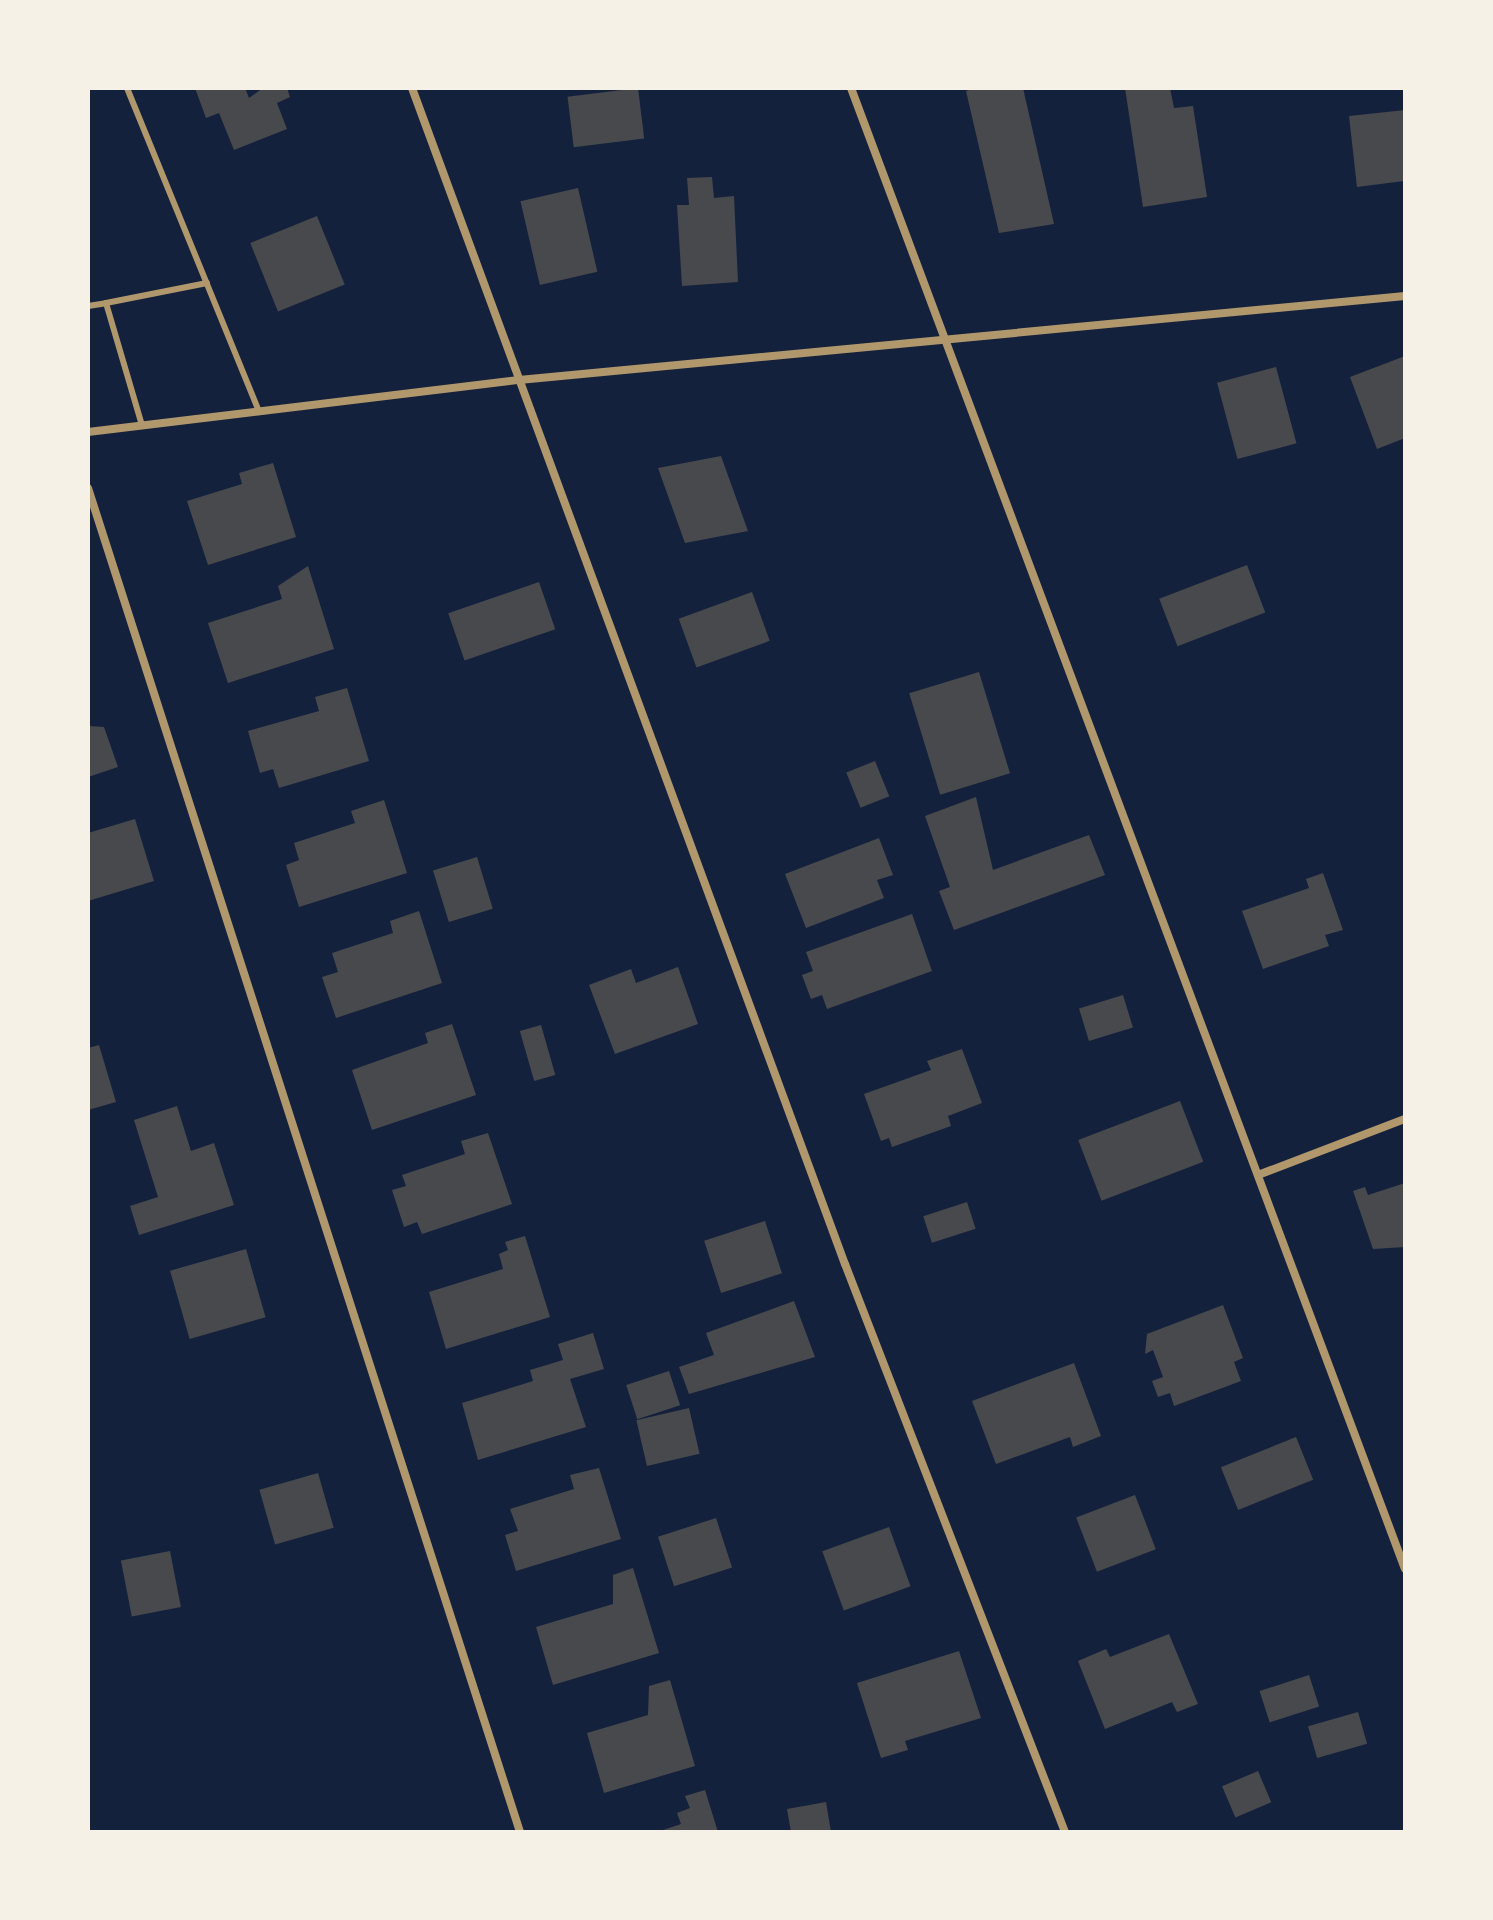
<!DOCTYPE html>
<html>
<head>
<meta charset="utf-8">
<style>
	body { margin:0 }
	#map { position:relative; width:1493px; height:1920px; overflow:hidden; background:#14213d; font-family:Helvetica,sans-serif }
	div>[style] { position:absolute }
	.building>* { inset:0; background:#48494c; transform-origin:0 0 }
	.service>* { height:6px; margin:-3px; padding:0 3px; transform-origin:3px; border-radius:3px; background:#b1986c }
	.minor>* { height:8px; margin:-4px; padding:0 4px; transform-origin:4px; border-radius:4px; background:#b1986c }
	span { translate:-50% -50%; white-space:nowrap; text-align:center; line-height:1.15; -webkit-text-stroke:8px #f6f1e7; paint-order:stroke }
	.frame { position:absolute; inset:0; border:90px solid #f6f1e7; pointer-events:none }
</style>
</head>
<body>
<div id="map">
	<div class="building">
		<div style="clip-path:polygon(195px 88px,245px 88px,249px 98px,263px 88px,287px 88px,290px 97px,277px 103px,287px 129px,234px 150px,219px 113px,206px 118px)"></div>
		<div style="left:638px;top:88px;width:51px;height:71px;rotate:83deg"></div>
		<div style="clip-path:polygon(976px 88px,1023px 88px,1054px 224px,999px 233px,966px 91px)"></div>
		<div style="clip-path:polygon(1125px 88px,1170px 88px,1174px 108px,1193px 106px,1207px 197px,1143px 207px)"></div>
		<div style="clip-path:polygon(1405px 110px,1404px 181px,1357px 187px,1349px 116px)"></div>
		<div style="clip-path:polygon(712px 177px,714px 198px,734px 196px,738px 282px,682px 286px,677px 205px,689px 205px,687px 178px)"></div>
		<div style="left:578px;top:188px;width:86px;height:59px;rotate:77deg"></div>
		<div style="left:317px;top:216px;width:74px;height:72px;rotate:68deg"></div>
		<div style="clip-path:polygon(1405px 356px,1405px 438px,1377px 449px,1350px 377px)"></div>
		<div style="left:1276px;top:367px;width:79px;height:61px;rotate:75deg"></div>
		<div style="clip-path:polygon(721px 456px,748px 531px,685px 543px,658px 468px)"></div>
		<div style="clip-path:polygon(273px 463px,296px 537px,208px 565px,187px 501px,242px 484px,239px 473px)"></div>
		<div style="left:1247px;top:565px;width:51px;height:94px;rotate:69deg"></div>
		<div style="clip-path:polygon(308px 566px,334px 649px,228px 683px,208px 623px,282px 599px,278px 586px)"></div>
		<div style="left:539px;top:582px;width:50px;height:96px;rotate:71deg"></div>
		<div style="left:752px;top:592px;width:52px;height:78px;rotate:70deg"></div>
		<div style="left:979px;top:672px;width:106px;height:73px;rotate:73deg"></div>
		<div style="clip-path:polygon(347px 688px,369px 761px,279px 788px,273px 769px,260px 773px,248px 731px,319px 711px,315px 697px)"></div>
		<div style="clip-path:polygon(88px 726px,104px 727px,118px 767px,88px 777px)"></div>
		<div style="left:875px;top:761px;width:38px;height:31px;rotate:68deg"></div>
		<div style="clip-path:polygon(976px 797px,993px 870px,1089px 835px,1105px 875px,954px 930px,939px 891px,950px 887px,925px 816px)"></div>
		<div style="clip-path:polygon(384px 800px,407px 873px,299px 907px,286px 865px,299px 860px,294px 843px,355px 823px,351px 811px)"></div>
		<div style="clip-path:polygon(135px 819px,154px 881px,88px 901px,88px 833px)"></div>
		<div style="clip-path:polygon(879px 838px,893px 875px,877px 880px,884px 898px,806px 928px,785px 874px)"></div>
		<div style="left:477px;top:857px;width:54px;height:46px;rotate:73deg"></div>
		<div style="clip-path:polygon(1323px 873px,1343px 930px,1325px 935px,1329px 946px,1263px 969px,1242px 911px,1309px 888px,1306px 879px)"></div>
		<div style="clip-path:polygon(419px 911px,442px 983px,336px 1018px,322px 977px,338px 972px,332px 953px,393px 933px,390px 921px)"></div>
		<div style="clip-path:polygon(912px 914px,932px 971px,827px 1009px,822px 995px,811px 999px,802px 975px,813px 971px,806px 952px)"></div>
		<div style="clip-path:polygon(678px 967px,698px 1024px,615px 1054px,589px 985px,631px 969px,636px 983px)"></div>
		<div style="left:1123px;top:995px;width:34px;height:46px;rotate:73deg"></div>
		<div style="clip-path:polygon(452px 1024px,476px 1095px,372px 1130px,352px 1070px,428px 1043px,425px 1033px)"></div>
		<div style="left:541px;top:1025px;width:52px;height:22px;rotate:74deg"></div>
		<div style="clip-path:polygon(99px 1045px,116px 1102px,88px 1110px,88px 1048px)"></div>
		<div style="clip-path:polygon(962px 1049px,982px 1103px,948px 1116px,951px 1126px,892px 1147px,889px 1138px,881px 1141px,864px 1094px,931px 1070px,927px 1061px)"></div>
		<div style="left:1180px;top:1101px;width:65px;height:109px;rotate:69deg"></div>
		<div style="clip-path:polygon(177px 1106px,191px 1151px,214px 1143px,234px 1205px,139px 1235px,130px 1206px,158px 1197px,134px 1120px)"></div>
		<div style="clip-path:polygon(488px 1133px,512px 1204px,422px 1234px,417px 1222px,404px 1227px,392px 1190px,406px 1186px,402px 1175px,465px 1154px,461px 1141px)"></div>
		<div style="clip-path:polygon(1405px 1183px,1405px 1247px,1373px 1249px,1353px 1191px,1365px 1187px,1368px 1195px)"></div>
		<div style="left:967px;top:1202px;width:28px;height:46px;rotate:72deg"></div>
		<div style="left:765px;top:1221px;width:55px;height:64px;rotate:72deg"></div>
		<div style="clip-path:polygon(525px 1236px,550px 1317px,446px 1349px,429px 1292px,503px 1269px,499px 1254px,508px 1250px,505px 1242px)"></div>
		<div style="left:246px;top:1249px;width:71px;height:79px;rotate:74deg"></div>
		<div style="clip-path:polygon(794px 1301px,815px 1357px,689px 1394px,679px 1367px,714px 1355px,706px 1333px)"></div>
		<div style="clip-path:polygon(1223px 1305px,1243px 1358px,1234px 1362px,1241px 1381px,1174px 1406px,1170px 1393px,1158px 1397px,1152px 1381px,1163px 1377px,1153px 1350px,1145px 1354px,1147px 1334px)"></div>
		<div style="clip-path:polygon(593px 1333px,604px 1369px,570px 1379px,586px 1427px,478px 1460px,462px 1403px,533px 1381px,530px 1370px,563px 1360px,558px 1344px)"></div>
		<div style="clip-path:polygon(1074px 1363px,1101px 1436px,1073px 1447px,1070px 1437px,996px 1464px,972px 1401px)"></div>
		<div style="left:669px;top:1371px;width:36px;height:45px;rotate:72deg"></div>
		<div style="left:689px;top:1408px;width:47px;height:54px;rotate:77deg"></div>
		<div style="left:1296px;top:1437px;width:46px;height:81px;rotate:68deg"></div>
		<div style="clip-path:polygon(599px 1468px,621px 1539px,516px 1571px,505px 1535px,518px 1531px,510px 1509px,574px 1489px,570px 1475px)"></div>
		<div style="left:318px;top:1473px;width:57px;height:61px;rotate:74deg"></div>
		<div style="left:1135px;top:1495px;width:58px;height:63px;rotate:69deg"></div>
		<div style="left:716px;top:1518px;width:52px;height:61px;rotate:72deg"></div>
		<div style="left:889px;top:1527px;width:63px;height:71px;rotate:70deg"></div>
		<div style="left:170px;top:1551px;width:57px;height:50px;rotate:79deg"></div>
		<div style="clip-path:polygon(633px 1568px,659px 1653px,553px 1685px,536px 1627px,613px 1604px,613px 1575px)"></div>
		<div style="clip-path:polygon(1169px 1634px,1198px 1704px,1177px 1712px,1172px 1702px,1105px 1729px,1078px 1661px,1106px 1649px,1110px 1657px)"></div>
		<div style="clip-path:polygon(959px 1651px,981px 1718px,905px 1741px,908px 1750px,881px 1758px,857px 1683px)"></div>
		<div style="left:1309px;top:1675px;width:33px;height:52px;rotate:72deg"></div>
		<div style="clip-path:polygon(670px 1680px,695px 1766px,604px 1793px,587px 1733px,648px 1715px,649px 1686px)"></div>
		<div style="left:1358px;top:1712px;width:33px;height:52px;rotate:74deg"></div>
		<div style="left:1258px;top:1771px;width:34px;height:39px;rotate:67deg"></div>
		<div style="clip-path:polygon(705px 1790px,718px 1832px,657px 1832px,681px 1824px,677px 1813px,690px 1808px,685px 1796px)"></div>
		<div style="clip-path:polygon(826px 1802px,831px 1832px,791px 1832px,787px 1809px)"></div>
	</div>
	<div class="service">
		<div style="left:127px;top:88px;width:350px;rotate:67.8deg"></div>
		<div style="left:106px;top:303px;width:103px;rotate:-11.2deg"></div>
		<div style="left:88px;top:306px;width:18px;rotate:-9deg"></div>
		<div style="left:106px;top:303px;width:127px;rotate:73.6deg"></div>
	</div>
	<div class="minor">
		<div style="left:412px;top:88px;width:1253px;rotate:69.79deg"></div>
		<div style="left:845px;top:1264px;width:609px;rotate:68.83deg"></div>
		<div style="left:851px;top:88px;width:1581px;rotate:69.49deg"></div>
		<div style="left:88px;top:432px;width:434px;rotate:-6.9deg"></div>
		<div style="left:519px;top:380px;width:890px;rotate:-5.42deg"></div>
		<div style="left:88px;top:488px;width:1412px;rotate:72.18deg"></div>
		<div style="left:1258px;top:1175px;width:157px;rotate:-20.9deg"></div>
	</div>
	<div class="frame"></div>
</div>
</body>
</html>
